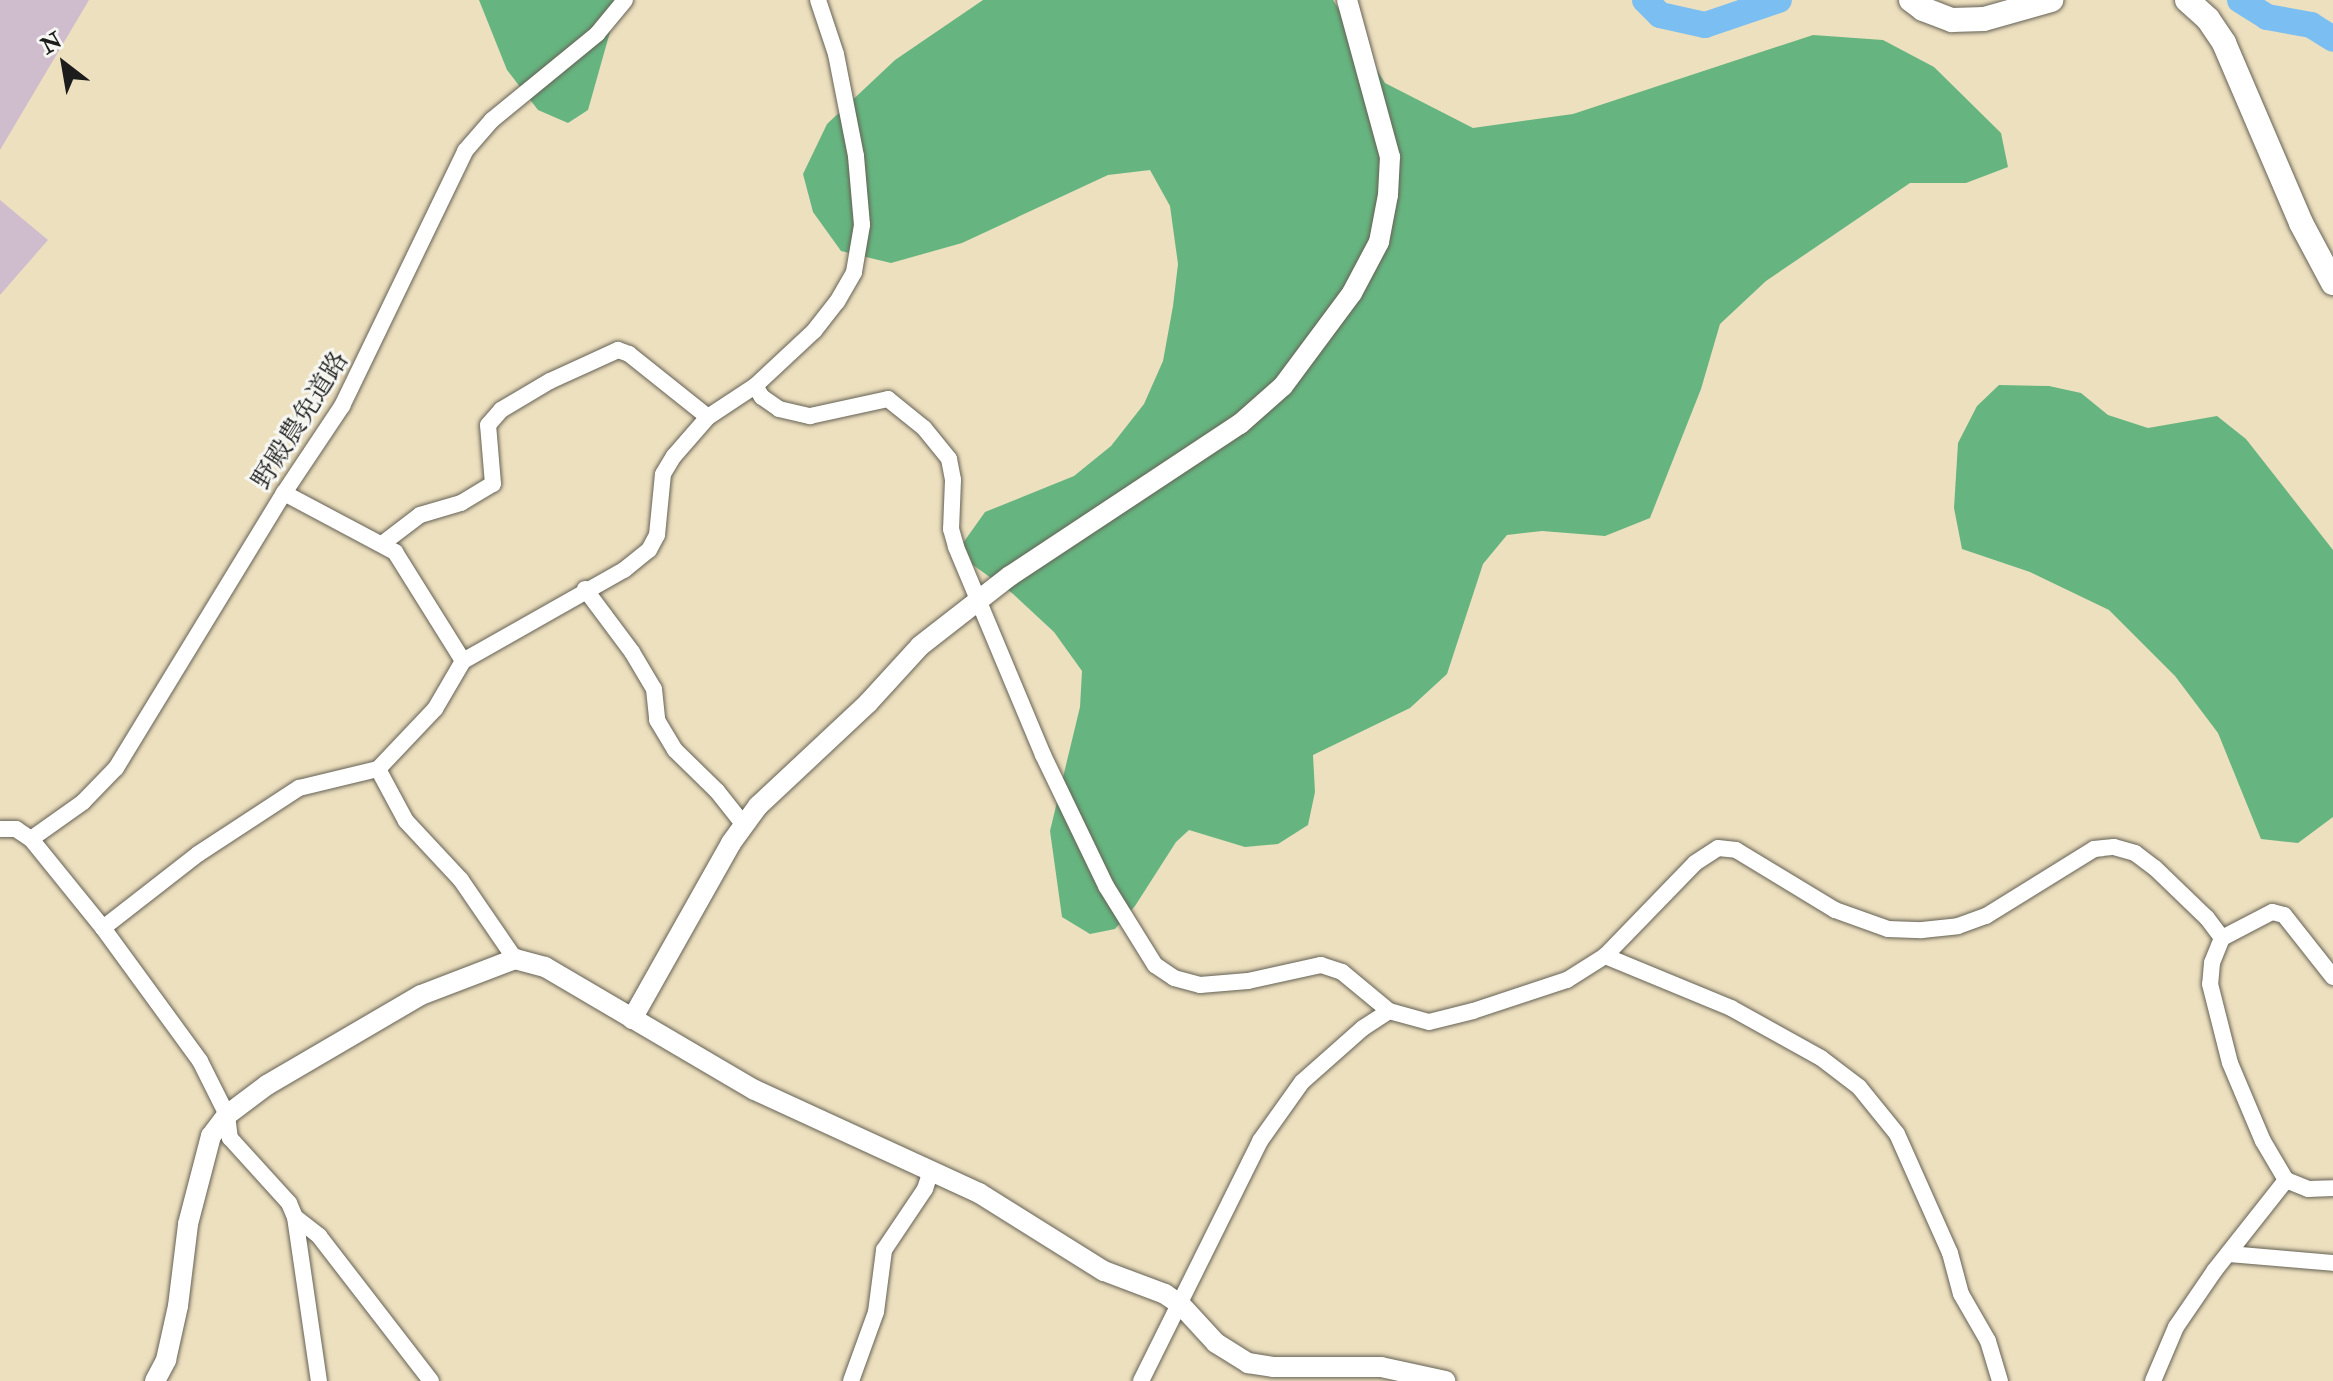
<!DOCTYPE html>
<html>
<head>
<meta charset="utf-8">
<style>
	body { margin:0 }
	#map { position:relative; width:2333px; height:1381px; overflow:hidden; background:#ede0bf; font-family:"IM FELL Double Pica","Noto Serif JP",serif }
	div>[style] { position:absolute }
	.industrial>* { inset:0; background:#cfbdce }
	.forest>* { inset:0; background:#66b580 }
	.river>* { height:26px; margin:-13px; padding:0 13px; transform-origin:13px; border-radius:13px; background:#7bbef1 }
	.roads { filter:drop-shadow(0 0 2px #656155) drop-shadow(0 0 2px #656155) }
	.minor>* { height:16px; margin:-8px; padding:0 8px; transform-origin:8px; border-radius:8px; background:#fff }
	.tertiary>* { height:20px; margin:-10px; padding:0 10px; transform-origin:10px; border-radius:10px; background:#fff }
	.primary>* { height:24px; margin:-12px; padding:0 12px; transform-origin:12px; border-radius:12px; background:#fff }
	span { translate:-50% -50%; white-space:nowrap; text-align:center; line-height:1.15; -webkit-text-stroke:6px #f6f6f2; paint-order:stroke }
	.street-label { font-size:26px; color:#1c1c1c }
	.north { position:absolute; left:24px; top:24px; width:80px; height:80px; -webkit-text-stroke:6px #f6f6f2; paint-order:stroke; rotate:329deg; font-size:22px; font-weight:700; line-height:32px; text-align:center; color:#1c1c1c }
	.north::after { content:''; display:block; margin:auto; width:28px; height:36px; background:#1c1c1c; clip-path:polygon(50% 0,100% 100%,50% 72%,0 100%) }
</style>
</head>
<body>
<div id="map">
	<div class="industrial">
		<div style="clip-path:polygon(0 0,89px 0,0 150px)"></div>
		<div style="clip-path:polygon(0 200px,48px 240px,0 295px)"></div>
	</div>
	<div class="forest">
		<div style="clip-path:polygon(479px 0,619px 0,588px 110px,568px 123px,538px 110px,507px 70px)"></div>
		<div style="clip-path:polygon(983px 0,1333px 0,1385px 83px,1473px 128px,1573px 114px,1813px 35px,1883px 40px,1934px 67px,2001px 133px,2008px 167px,1966px 183px,1910px 183px,1766px 281px,1720px 324px,1701px 389px,1650px 518px,1605px 536px,1542px 531px,1507px 535px,1483px 564px,1447px 674px,1410px 708px,1313px 755px,1315px 792px,1308px 825px,1278px 844px,1245px 847px,1189px 830px,1176px 842px,1135px 906px,1115px 929px,1090px 934px,1062px 917px,1050px 831px,1080px 707px,1082px 671px,1054px 632px,1012px 593px,973px 565px,963px 543px,985px 512px,1074px 476px,1111px 446px,1144px 404px,1163px 361px,1173px 306px,1178px 264px,1170px 206px,1150px 170px,1108px 175px,962px 243px,891px 263px,841px 251px,813px 212px,803px 174px,827px 124px,895px 60px)"></div>
		<div style="clip-path:polygon(1999px 385px,2049px 386px,2081px 393px,2108px 415px,2148px 428px,2217px 416px,2246px 439px,2333px 550px,2333px 817px,2298px 843px,2261px 839px,2218px 733px,2175px 676px,2109px 610px,2030px 572px,1962px 549px,1954px 508px,1958px 443px,1977px 406px)"></div>
	</div>
	<div class="river">
		<div style="left:1645px;top:0;width:21px;rotate:45deg"></div>
		<div style="left:1660px;top:15px;width:46px;rotate:12.5deg"></div>
		<div style="left:1705px;top:25px;width:78px;rotate:-18.7deg"></div>
		<div style="left:2240px;top:0;width:32px;rotate:32deg"></div>
		<div style="left:2267px;top:17px;width:45px;rotate:10.3deg"></div>
		<div style="left:2311px;top:25px;width:26px;rotate:32deg"></div>
	</div>
	<div class="roads">
		<div class="minor">
			<div style="left:755px;top:386px;width:13px;rotate:58deg"></div>
			<div style="left:762px;top:397px;width:21px;rotate:35deg"></div>
			<div style="left:779px;top:409px;width:32px;rotate:13deg"></div>
			<div style="left:810px;top:416px;width:80px;rotate:-12.3deg"></div>
			<div style="left:888px;top:399px;width:46px;rotate:38.9deg"></div>
			<div style="left:924px;top:428px;width:40px;rotate:51deg"></div>
			<div style="left:949px;top:459px;width:21px;rotate:79deg"></div>
			<div style="left:953px;top:480px;width:49px;rotate:92.3deg"></div>
			<div style="left:951px;top:529px;width:19px;rotate:74deg"></div>
			<div style="left:956px;top:547px;width:225px;rotate:67.3deg"></div>
			<div style="left:1043px;top:755px;width:145px;rotate:64.3deg"></div>
			<div style="left:1106px;top:886px;width:93px;rotate:58.2deg"></div>
			<div style="left:1155px;top:965px;width:23px;rotate:34deg"></div>
			<div style="left:1174px;top:978px;width:27px;rotate:15deg"></div>
			<div style="left:1200px;top:985px;width:48px;rotate:-4.8deg"></div>
			<div style="left:1248px;top:981px;width:75px;rotate:-12.4deg"></div>
			<div style="left:1321px;top:965px;width:22px;rotate:18deg"></div>
			<div style="left:1342px;top:972px;width:61px;rotate:39.7deg"></div>
			<div style="left:1389px;top:1011px;width:41px;rotate:15.4deg"></div>
			<div style="left:1429px;top:1022px;width:45px;rotate:-14deg"></div>
			<div style="left:1473px;top:1011px;width:99px;rotate:-18.3deg"></div>
			<div style="left:1567px;top:980px;width:45px;rotate:-32.3deg"></div>
			<div style="left:1605px;top:956px;width:129px;rotate:-45.9deg"></div>
			<div style="left:1695px;top:863px;width:27px;rotate:-33deg"></div>
			<div style="left:1718px;top:848px;width:18px;rotate:6deg"></div>
			<div style="left:1736px;top:850px;width:116px;rotate:31.2deg"></div>
			<div style="left:1835px;top:910px;width:56px;rotate:19.7deg"></div>
			<div style="left:1888px;top:929px;width:34px;rotate:2deg"></div>
			<div style="left:1922px;top:930px;width:36px;rotate:-6deg"></div>
			<div style="left:1958px;top:926px;width:30px;rotate:-20deg"></div>
			<div style="left:1986px;top:916px;width:127px;rotate:-31.8deg"></div>
			<div style="left:2094px;top:849px;width:20px;rotate:-6deg"></div>
			<div style="left:2114px;top:847px;width:22px;rotate:16deg"></div>
			<div style="left:2135px;top:853px;width:25px;rotate:37deg"></div>
			<div style="left:2155px;top:868px;width:72px;rotate:43.9deg"></div>
			<div style="left:2207px;top:918px;width:25px;rotate:53deg"></div>
			<div style="left:284px;top:493px;width:126px;rotate:28deg"></div>
			<div style="left:395px;top:552px;width:128px;rotate:58deg"></div>
			<div style="left:382px;top:544px;width:48px;rotate:-37.3deg"></div>
			<div style="left:420px;top:515px;width:43px;rotate:-16.3deg"></div>
			<div style="left:461px;top:503px;width:37px;rotate:-31deg"></div>
			<div style="left:493px;top:484px;width:59px;rotate:-94.8deg"></div>
			<div style="left:488px;top:425px;width:20px;rotate:-49deg"></div>
			<div style="left:501px;top:410px;width:57px;rotate:-30.6deg"></div>
			<div style="left:550px;top:381px;width:75px;rotate:-24.5deg"></div>
			<div style="left:618px;top:350px;width:12px;rotate:20deg"></div>
			<div style="left:629px;top:354px;width:101px;rotate:38.6deg"></div>
			<div style="left:585px;top:589px;width:79px;rotate:53.3deg"></div>
			<div style="left:632px;top:652px;width:43px;rotate:59.3deg"></div>
			<div style="left:654px;top:689px;width:31px;rotate:84deg"></div>
			<div style="left:657px;top:720px;width:35px;rotate:59deg"></div>
			<div style="left:675px;top:750px;width:59px;rotate:44.3deg"></div>
			<div style="left:717px;top:791px;width:43px;rotate:51.5deg"></div>
			<div style="left:378px;top:769px;width:59px;rotate:61.7deg"></div>
			<div style="left:406px;top:821px;width:81px;rotate:47deg"></div>
			<div style="left:461px;top:880px;width:96px;rotate:55.6deg"></div>
			<div style="left:0;top:829px;width:16px"></div>
			<div style="left:16px;top:829px;width:18px;rotate:34deg"></div>
			<div style="left:31px;top:839px;width:114px;rotate:51deg"></div>
			<div style="left:103px;top:928px;width:165px;rotate:53.9deg"></div>
			<div style="left:200px;top:1061px;width:60px;rotate:63.4deg"></div>
			<div style="left:227px;top:1115px;width:23px;rotate:83deg"></div>
			<div style="left:230px;top:1138px;width:88px;rotate:47.8deg"></div>
			<div style="left:289px;top:1203px;width:15px;rotate:67deg"></div>
			<div style="left:295px;top:1217px;width:166px;rotate:81.7deg"></div>
			<div style="left:31px;top:839px;width:64px;rotate:-35.4deg"></div>
			<div style="left:83px;top:802px;width:47px;rotate:-45.9deg"></div>
			<div style="left:116px;top:768px;width:322px;rotate:-58.6deg"></div>
			<div style="left:284px;top:493px;width:105px;rotate:-56.3deg"></div>
			<div style="left:342px;top:406px;width:283px;rotate:-64.2deg"></div>
			<div style="left:465px;top:151px;width:41px;rotate:-48.9deg"></div>
			<div style="left:492px;top:120px;width:136px;rotate:-39.3deg"></div>
			<div style="left:597px;top:34px;width:44px;rotate:-50.5deg"></div>
			<div style="left:103px;top:928px;width:120px;rotate:-37.9deg"></div>
			<div style="left:198px;top:854px;width:121px;rotate:-33.2deg"></div>
			<div style="left:299px;top:788px;width:81px;rotate:-13.5deg"></div>
			<div style="left:378px;top:769px;width:83px;rotate:-46.5deg"></div>
			<div style="left:435px;top:709px;width:56px;rotate:-59.7deg"></div>
			<div style="left:463px;top:661px;width:185px;rotate:-29.5deg"></div>
			<div style="left:624px;top:570px;width:32px;rotate:-39deg"></div>
			<div style="left:649px;top:550px;width:17px;rotate:-62deg"></div>
			<div style="left:657px;top:535px;width:61px;rotate:-84.4deg"></div>
			<div style="left:663px;top:474px;width:21px;rotate:-59deg"></div>
			<div style="left:674px;top:456px;width:52px;rotate:-48.9deg"></div>
			<div style="left:708px;top:417px;width:56px;rotate:-33.4deg"></div>
			<div style="left:755px;top:386px;width:81px;rotate:-43deg"></div>
			<div style="left:814px;top:331px;width:37px;rotate:-52deg"></div>
			<div style="left:837px;top:302px;width:34px;rotate:-60deg"></div>
			<div style="left:854px;top:272px;width:48px;rotate:-80.3deg"></div>
			<div style="left:862px;top:225px;width:69px;rotate:-95deg"></div>
			<div style="left:856px;top:156px;width:104px;rotate:-101.1deg"></div>
			<div style="left:836px;top:54px;width:57px;rotate:-108.4deg"></div>
			<div style="left:1605px;top:956px;width:136px;rotate:22.4deg"></div>
			<div style="left:1731px;top:1008px;width:103px;rotate:29.1deg"></div>
			<div style="left:1821px;top:1058px;width:48px;rotate:37.3deg"></div>
			<div style="left:1859px;top:1087px;width:60px;rotate:51deg"></div>
			<div style="left:1897px;top:1134px;width:130px;rotate:66deg"></div>
			<div style="left:1950px;top:1253px;width:42px;rotate:75deg"></div>
			<div style="left:1961px;top:1294px;width:54px;rotate:60.1deg"></div>
			<div style="left:1988px;top:1341px;width:42px;rotate:73.3deg"></div>
			<div style="left:2333px;top:977px;width:79px;rotate:-128.3deg"></div>
			<div style="left:2284px;top:915px;width:12px;rotate:-166deg"></div>
			<div style="left:2272px;top:912px;width:56px;rotate:152.5deg"></div>
			<div style="left:2222px;top:938px;width:27px;rotate:112deg"></div>
			<div style="left:2212px;top:963px;width:21px;rotate:95deg"></div>
			<div style="left:2210px;top:984px;width:81px;rotate:75.8deg"></div>
			<div style="left:2230px;top:1063px;width:85px;rotate:67.1deg"></div>
			<div style="left:2263px;top:1141px;width:45px;rotate:59.5deg"></div>
			<div style="left:2286px;top:1180px;width:24px;rotate:22deg"></div>
			<div style="left:2308px;top:1189px;width:25px;rotate:-2deg"></div>
			<div style="left:295px;top:1217px;width:31px;rotate:38deg"></div>
			<div style="left:319px;top:1236px;width:183px;rotate:52.3deg"></div>
			<div style="left:2229px;top:1254px;width:104px;rotate:4.9deg"></div>
			<div style="left:851px;top:1381px;width:73px;rotate:-70.1deg"></div>
			<div style="left:876px;top:1312px;width:63px;rotate:-82.6deg"></div>
			<div style="left:884px;top:1250px;width:73px;rotate:-56.1deg"></div>
			<div style="left:925px;top:1189px;width:20px;rotate:-72deg"></div>
			<div style="left:1141px;top:1381px;width:268px;rotate:-63.6deg"></div>
			<div style="left:1260px;top:1141px;width:72px;rotate:-54.6deg"></div>
			<div style="left:1302px;top:1082px;width:81px;rotate:-41.5deg"></div>
			<div style="left:1363px;top:1028px;width:31px;rotate:-33deg"></div>
			<div style="left:2153px;top:1381px;width:59px;rotate:-66.9deg"></div>
			<div style="left:2176px;top:1327px;width:69px;rotate:-55.6deg"></div>
			<div style="left:2215px;top:1270px;width:115px;rotate:-51.7deg"></div>
		</div>
		<div class="tertiary">
			<div style="left:632px;top:1019px;width:202px;rotate:-60.6deg"></div>
			<div style="left:731px;top:843px;width:46px;rotate:-53.9deg"></div>
			<div style="left:758px;top:806px;width:151px;rotate:-43.1deg"></div>
			<div style="left:868px;top:703px;width:77px;rotate:-47.6deg"></div>
			<div style="left:920px;top:646px;width:114px;rotate:-37.9deg"></div>
			<div style="left:1010px;top:576px;width:276px;rotate:-33.5deg"></div>
			<div style="left:1240px;top:424px;width:57px;rotate:-41.5deg"></div>
			<div style="left:1283px;top:386px;width:116px;rotate:-53.4deg"></div>
			<div style="left:1352px;top:293px;width:58px;rotate:-62.1deg"></div>
			<div style="left:1379px;top:242px;width:48px;rotate:-79.2deg"></div>
			<div style="left:1388px;top:195px;width:38px;rotate:-87deg"></div>
			<div style="left:1390px;top:157px;width:163px;rotate:-105.3deg"></div>
			<div style="left:155px;top:1381px;width:24px;rotate:-62deg"></div>
			<div style="left:166px;top:1360px;width:55px;rotate:-77.5deg"></div>
			<div style="left:178px;top:1306px;width:83px;rotate:-83deg"></div>
			<div style="left:188px;top:1224px;width:91px;rotate:-75.4deg"></div>
			<div style="left:211px;top:1136px;width:26px;rotate:-53deg"></div>
			<div style="left:227px;top:1115px;width:50px;rotate:-36.9deg"></div>
			<div style="left:267px;top:1085px;width:178px;rotate:-30.3deg"></div>
			<div style="left:421px;top:995px;width:101px;rotate:-21deg"></div>
			<div style="left:515px;top:959px;width:31px;rotate:15deg"></div>
			<div style="left:545px;top:967px;width:243px;rotate:30.4deg"></div>
			<div style="left:755px;top:1090px;width:247px;rotate:24.7deg"></div>
			<div style="left:979px;top:1193px;width:147px;rotate:32deg"></div>
			<div style="left:1104px;top:1271px;width:65px;rotate:20.7deg"></div>
			<div style="left:1165px;top:1294px;width:19px;rotate:35deg"></div>
			<div style="left:1181px;top:1305px;width:52px;rotate:47.4deg"></div>
			<div style="left:1216px;top:1343px;width:38px;rotate:32deg"></div>
			<div style="left:1248px;top:1363px;width:25px;rotate:9deg"></div>
			<div style="left:1273px;top:1367px;width:108px"></div>
			<div style="left:1381px;top:1367px;width:66px;rotate:12.3deg"></div>
		</div>
		<div class="primary">
			<div style="left:1911px;top:0;width:15px;rotate:37deg"></div>
			<div style="left:1923px;top:9px;width:31px;rotate:21deg"></div>
			<div style="left:1952px;top:20px;width:32px;rotate:-2deg"></div>
			<div style="left:1984px;top:19px;width:70px;rotate:-15.8deg"></div>
			<div style="left:2187px;top:0;width:28px;rotate:42deg"></div>
			<div style="left:2208px;top:19px;width:29px;rotate:56deg"></div>
			<div style="left:2224px;top:43px;width:196px;rotate:66.8deg"></div>
			<div style="left:2301px;top:223px;width:68px;rotate:61.9deg"></div>
		</div>
	</div>
	<div class="street-label">
		<span style="left:301px;top:421px;rotate:-58deg">野殿農免道路</span>
	</div>
	<div class="north">N</div>
</div>
</body>
</html>
